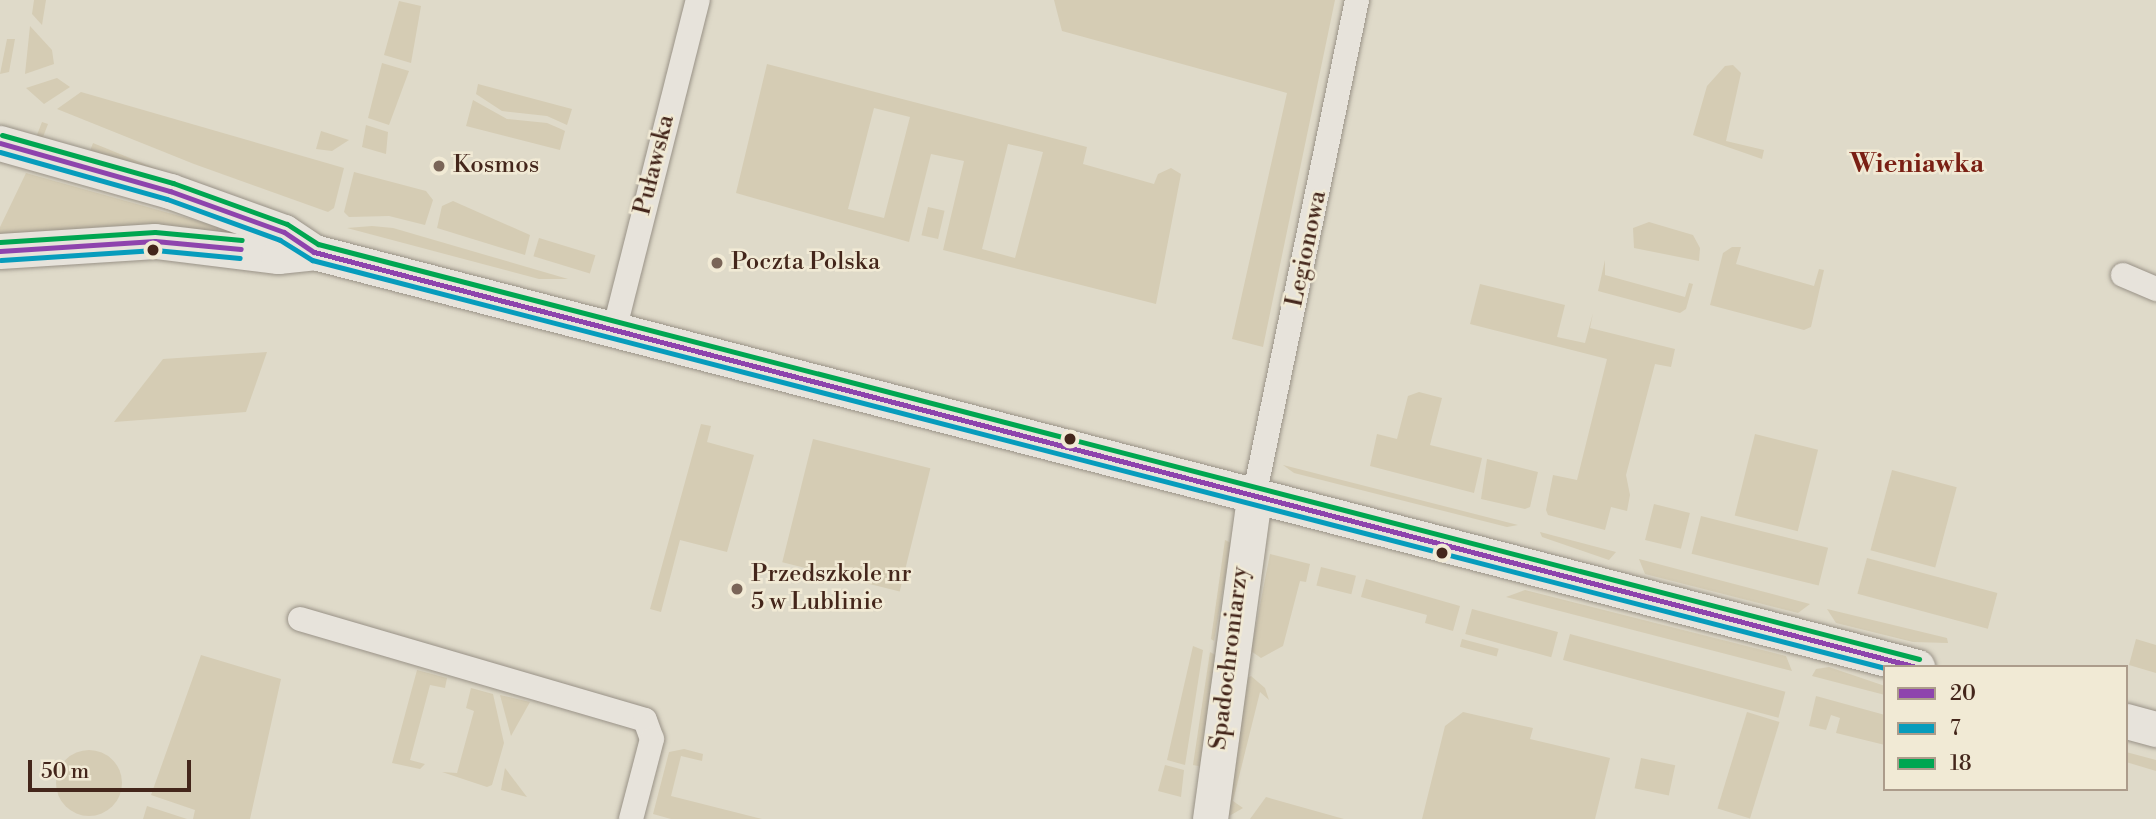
<!DOCTYPE html>
<html>
<head>
<meta charset="utf-8">
<style>
	body { margin:0 }
	#map { position:relative; width:2156px; height:819px; overflow:hidden; background:#dfdac9; font-family:"Libre Bodoni",serif }
	div>[style] { position:absolute }
	.green>* { inset:0; background:#d5ccb4; transform-origin:0 0 }
	.round { border-radius:50% }
	.roads { filter:drop-shadow(0 0 2px #999287) drop-shadow(0 0 2px #999287) }
	.street>* { height:24px; margin:-12px; padding:0 12px; transform-origin:12px; border-radius:12px; background:#e7e3db }
	.secondary>* { height:35px; margin:-17.5px; padding:0 17.5px; transform-origin:17.5px; border-radius:17.5px; background:#e7e3db }
	.bus-1>* { height:5px; margin:-2.5px; padding:0 2.5px; transform-origin:2.5px; border-radius:2.5px; background:#8e44ad }
	.bus-2>* { height:5px; margin:-2.5px; padding:0 2.5px; transform-origin:2.5px; border-radius:2.5px; background:#079cbc }
	.bus-3>* { height:5px; margin:-2.5px; padding:0 2.5px; transform-origin:2.5px; border-radius:2.5px; background:#00a651 }
	.dots>* { width:19px; height:19px; translate:-50% -50%; box-sizing:border-box; border:4px solid #f1ead5; border-radius:50% }
	span { translate:-50% -50%; white-space:nowrap; text-align:center; line-height:1.15; -webkit-text-stroke:5px #f1ead5; paint-order:stroke }
	.street-label { font-size:24px; color:#44261b }
	.poi-label { font-size:24px; color:#44261b }
	.left { translate:0 -50%; text-align:left }
	.neighbourhood-label { font-size:26px; color:#7a1f14; font-weight:700 }
	.legend { position:absolute; left:1883px; top:665px; width:245px; height:126px; box-sizing:border-box; background:#f1ead5; border:2px solid #ac9c8b; margin:0; padding:9px 12px; list-style:none; font-size:21px; color:#44261b }
	.legend li { display:flex; align-items:center; gap:14px; height:35px }
	.legend b { width:35px; border:2px solid #ac9c8b }
	.scale { position:absolute; left:28px; top:760px; width:163px; height:32px; box-sizing:border-box; border:4px solid #44261b; border-top:0; padding-left:9px; font-size:21px; line-height:24px; white-space:nowrap; color:#44261b; -webkit-text-stroke:5px #f1ead5; paint-order:stroke }
</style>
</head>
<body>
<div id="map">
	<div class="green">
		<div style="clip-path:polygon(34px 0,46px 0,42px 25px,32px 14px)"></div>
		<div style="clip-path:polygon(1054px 0,1335px 0,1263px 347px,1232px 339px,1287px 93px,1062px 31px)"></div>
		<div style="clip-path:polygon(399px 1px,421px 6px,411px 63px,384px 55px)"></div>
		<div style="clip-path:polygon(30px 26px,52px 50px,54px 64px,25px 74px)"></div>
		<div style="clip-path:polygon(7px 39px,15px 39px,9px 72px,0 74px)"></div>
		<div style="clip-path:polygon(382px 63px,409px 71px,389px 125px,368px 118px)"></div>
		<div style="clip-path:polygon(evenodd,767px 64px,1087px 147px,1083px 164px,1140px 180px,1154px 184px,1158px 174px,1171px 168px,1181px 174px,1156px 304px,943px 250px,964px 161px,931px 154px,909px 242px,736px 193px,767px 64px,874px 108px,910px 117px,884px 218px,848px 209px,874px 108px,767px 64px,1008px 144px,1043px 152px,1015px 258px,982px 249px,1008px 144px)"></div>
		<div style="clip-path:polygon(1725px 66px,1733px 65px,1741px 73px,1726px 141px,1764px 150px,1762px 159px,1693px 135px,1707px 86px)"></div>
		<div style="clip-path:polygon(57px 78px,70px 87px,44px 104px,26px 88px)"></div>
		<div style="clip-path:polygon(478px 84px,572px 109px,567px 125px,547px 116px,502px 111px,476px 94px)"></div>
		<div style="clip-path:polygon(81px 92px,344px 168px,334px 208px,328px 212px,194px 164px,57px 109px)"></div>
		<div style="clip-path:polygon(473px 100px,507px 119px,547px 123px,561px 129px,565px 131px,560px 150px,466px 126px)"></div>
		<div style="clip-path:polygon(42px 122px,48px 124px,43px 137px,88px 156px,93px 143px,174px 176px,173px 179px,89px 156px,35px 140px)"></div>
		<div style="clip-path:polygon(366px 125px,388px 132px,386px 154px,362px 147px)"></div>
		<div style="clip-path:polygon(321px 131px,349px 140px,332px 151px,316px 149px)"></div>
		<div style="clip-path:polygon(354px 172px,426px 191px,433px 200px,425px 225px,389px 216px,349px 217px,344px 212px)"></div>
		<div style="clip-path:polygon(26px 173px,219px 227px,218px 231px,109px 226px,0 237px,0 227px)"></div>
		<div style="clip-path:polygon(453px 201px,530px 235px,525px 255px,437px 228px,442px 206px)"></div>
		<div style="left:928px;top:207px;width:17px;height:29px;rotate:13deg"></div>
		<div style="clip-path:polygon(1649px 222px,1693px 235px,1700px 248px,1699px 261px,1634px 248px,1633px 228px)"></div>
		<div style="clip-path:polygon(372px 226px,393px 228px,568px 279px,539px 279px,347px 228px)"></div>
		<div style="left:539px;top:238px;width:59px;height:19px;rotate:17deg"></div>
		<div style="clip-path:polygon(1732px 247px,1741px 247px,1736px 264px,1814px 286px,1819px 269px,1824px 270px,1811px 327px,1804px 330px,1710px 305px,1723px 253px)"></div>
		<div style="clip-path:polygon(1605px 260px,1605px 275px,1685px 297px,1689px 283px,1693px 284px,1686px 309px,1680px 313px,1598px 291px)"></div>
		<div style="clip-path:polygon(1480px 284px,1565px 305px,1557px 337px,1585px 343px,1593px 313px,1590px 328px,1675px 349px,1671px 367px,1655px 364px,1626px 475px,1630px 495px,1627px 511px,1611px 507px,1605px 530px,1548px 515px,1546px 510px,1553px 475px,1577px 480px,1607px 359px,1470px 324px)"></div>
		<div style="clip-path:polygon(267px 352px,246px 412px,114px 422px,163px 359px)"></div>
		<div style="clip-path:polygon(1419px 392px,1442px 398px,1430px 445px,1482px 458px,1474px 493px,1370px 466px,1377px 434px,1397px 439px,1408px 396px)"></div>
		<div style="clip-path:polygon(701px 424px,711px 426px,707px 442px,754px 455px,727px 552px,680px 540px,661px 612px,650px 609px)"></div>
		<div style="left:1755px;top:434px;width:65px;height:84px;rotate:14deg"></div>
		<div style="left:813px;top:439px;width:121px;height:127px;rotate:14deg"></div>
		<div style="clip-path:polygon(1487px 459px,1538px 472px,1530px 507px,1525px 509px,1481px 499px)"></div>
		<div style="clip-path:polygon(1283px 465px,1518px 525px,1507px 527px,1294px 473px)"></div>
		<div style="left:1892px;top:470px;width:67px;height:83px;rotate:15deg"></div>
		<div style="left:1654px;top:504px;width:37px;height:37px;rotate:14deg"></div>
		<div style="left:1701px;top:516px;width:131px;height:39px;rotate:14deg"></div>
		<div style="clip-path:polygon(1540px 532px,1616px 552px,1609px 560px,1542px 537px)"></div>
		<div style="clip-path:polygon(1225px 540px,1231px 543px,1214px 641px,1211px 639px)"></div>
		<div style="clip-path:polygon(1270px 554px,1310px 564px,1306px 582px,1300px 581px,1283px 646px,1261px 658px,1251px 651px)"></div>
		<div style="left:1867px;top:558px;width:135px;height:37px;rotate:15deg"></div>
		<div style="clip-path:polygon(1639px 559px,1810px 604px,1798px 613px,1645px 574px)"></div>
		<div style="left:1321px;top:567px;width:36px;height:19px;rotate:14deg"></div>
		<div style="clip-path:polygon(1366px 579px,1460px 606px,1453px 631px,1425px 623px,1427px 615px,1361px 597px)"></div>
		<div style="clip-path:polygon(1525px 590px,1786px 656px,1792px 671px,1506px 597px)"></div>
		<div style="left:1472px;top:609px;width:89px;height:26px;rotate:15deg"></div>
		<div style="clip-path:polygon(1827px 609px,1947px 638px,1948px 643px,1913px 642px,1836px 623px)"></div>
		<div style="left:1570px;top:634px;width:223px;height:27px;rotate:15deg"></div>
		<div style="left:1462px;top:639px;width:38px;height:8px;rotate:15deg"></div>
		<div style="clip-path:polygon(2136px 639px,2156px 645px,2156px 673px,2129px 665px)"></div>
		<div style="clip-path:polygon(1193px 646px,1203px 650px,1185px 765px,1167px 760px)"></div>
		<div style="clip-path:polygon(1210px 652px,1217px 656px,1203px 767px,1193px 765px)"></div>
		<div style="clip-path:polygon(201px 655px,281px 679px,250px 819px,193px 819px,195px 810px,151px 795px)"></div>
		<div style="clip-path:polygon(1829px 667px,1885px 686px,1885px 695px,1812px 676px,1816px 669px)"></div>
		<div style="clip-path:polygon(417px 670px,447px 678px,445px 688px,430px 685px,410px 760px,425px 764px,420px 769px,392px 763px)"></div>
		<div style="clip-path:polygon(1251px 676px,1265px 688px,1269px 700px,1260px 692px,1233px 801px,1243px 808px,1224px 819px,1245px 679px)"></div>
		<div style="clip-path:polygon(471px 688px,493px 694px,504px 743px,492px 785px,487px 787px,442px 772px,457px 773px,474px 711px,466px 708px)"></div>
		<div style="clip-path:polygon(500px 695px,530px 702px,511px 736px)"></div>
		<div style="clip-path:polygon(1816px 696px,1885px 715px,1885px 745px,1836px 733px,1840px 718px,1831px 715px,1826px 730px,1809px 726px)"></div>
		<div style="clip-path:polygon(1463px 712px,1533px 728px,1530px 739px,1610px 758px,1595px 819px,1422px 819px,1445px 726px)"></div>
		<div style="left:1747px;top:712px;width:34px;height:101px;rotate:17deg"></div>
		<div style="clip-path:polygon(684px 749px,703px 754px,702px 761px,681px 756px,671px 796px,762px 819px,671px 819px,653px 814px,669px 752px)"></div>
		<div class="round" style="left:56px;top:750px;width:66px;height:66px"></div>
		<div style="clip-path:polygon(2126px 752px,2156px 760px,2156px 771px,2126px 762px)"></div>
		<div style="left:1641px;top:758px;width:35px;height:31px;rotate:12deg"></div>
		<div style="clip-path:polygon(1165px 765px,1184px 770px,1181px 797px,1158px 791px)"></div>
		<div style="clip-path:polygon(505px 768px,527px 797px,501px 790px)"></div>
		<div style="clip-path:polygon(1266px 797px,1344px 819px,1250px 819px)"></div>
		<div style="clip-path:polygon(147px 806px,187px 819px,143px 819px)"></div>
	</div>
	<div class="roads">
		<div class="street">
			<div style="left:2123px;top:275px;width:36px;rotate:23deg"></div>
			<div style="left:614px;top:331px;width:341px;rotate:-75.8deg"></div>
			<div style="left:1254px;top:497px;width:508px;rotate:-78.29deg"></div>
			<div style="left:300px;top:619px;width:359px;rotate:16.3deg"></div>
			<div style="left:645px;top:720px;width:20px;rotate:70deg"></div>
			<div style="left:652px;top:739px;width:83px;rotate:104.7deg"></div>
		</div>
		<div class="secondary">
			<div style="left:0;top:143px;width:177px;rotate:15.8deg"></div>
			<div style="left:170px;top:191px;width:121px;rotate:19.8deg"></div>
			<div style="left:284px;top:232px;width:36px;rotate:34deg"></div>
			<div style="left:314px;top:252px;width:1656px;rotate:14.51deg"></div>
			<div style="left:0;top:251px;width:155px;rotate:-3.7deg"></div>
			<div style="left:155px;top:241px;width:124px;rotate:7deg"></div>
			<div style="left:278px;top:256px;width:36px;rotate:-6deg"></div>
			<div style="left:2126px;top:721px;width:31px;rotate:15deg"></div>
			<div style="left:1210px;top:819px;width:325px;rotate:-82.2deg"></div>
		</div>
	</div>
	<div class="bus-1">
		<div style="left:0;top:143px;width:177px;rotate:15.8deg"></div>
		<div style="left:170px;top:191px;width:121px;rotate:19.8deg"></div>
		<div style="left:284px;top:232px;width:36px;rotate:34deg"></div>
		<div style="left:314px;top:252px;width:1655px;rotate:14.52deg"></div>
		<div style="left:0;top:251px;width:155px;rotate:-3.7deg"></div>
		<div style="left:155px;top:241px;width:86px;rotate:5.3deg"></div>
	</div>
	<div class="bus-2">
		<div style="left:0;top:152px;width:173px;rotate:15.7deg"></div>
		<div style="left:167px;top:199px;width:120px;rotate:19.9deg"></div>
		<div style="left:280px;top:240px;width:38px;rotate:32deg"></div>
		<div style="left:312px;top:260px;width:1625px;rotate:14.54deg"></div>
		<div style="left:1px;top:260px;width:154px;rotate:-3.7deg"></div>
		<div style="left:155px;top:250px;width:85px;rotate:5.4deg"></div>
	</div>
	<div class="bus-3">
		<div style="left:2px;top:135px;width:178px;rotate:15.7deg"></div>
		<div style="left:173px;top:183px;width:121px;rotate:19.8deg"></div>
		<div style="left:287px;top:224px;width:37px;rotate:33deg"></div>
		<div style="left:318px;top:244px;width:1654px;rotate:14.53deg"></div>
		<div style="left:0;top:242px;width:155px;rotate:-3.7deg"></div>
		<div style="left:155px;top:232px;width:87px;rotate:5.3deg"></div>
	</div>
	<div class="dots">
		<div style="left:439px;top:166px;background:#7a6558"></div>
		<div style="left:153px;top:250px;background:#44261b"></div>
		<div style="left:717px;top:263px;background:#7a6558"></div>
		<div style="left:1070px;top:439px;background:#44261b"></div>
		<div style="left:1442px;top:553px;background:#44261b"></div>
		<div style="left:737px;top:589px;background:#7a6558"></div>
	</div>
	<div class="street-label">
		<span style="left:655px;top:165px;rotate:-76deg">Puławska</span>
		<span style="left:1307px;top:249px;rotate:-78deg">Legionowa</span>
		<span style="left:1230px;top:658px;rotate:-83deg">Spadochroniarzy</span>
	</div>
	<div class="poi-label">
		<span class="left" style="left:453px;top:166px">Kosmos</span>
		<span class="left" style="left:731px;top:263px">Poczta Polska</span>
		<span class="left" style="left:751px;top:589px">Przedszkole nr<br>5 w Lublinie</span>
	</div>
	<div class="neighbourhood-label">
		<span style="left:1917px;top:165px">Wieniawka</span>
	</div>
	<ul class="legend">
	<li><b style="height:9px;background:#8e44ad"></b>20</li>
	<li><b style="height:9px;background:#079cbc"></b>7</li>
	<li><b style="height:9px;background:#00a651"></b>18</li>
	</ul>
	<div class="scale">50 m</div>
</div>
</body>
</html>
